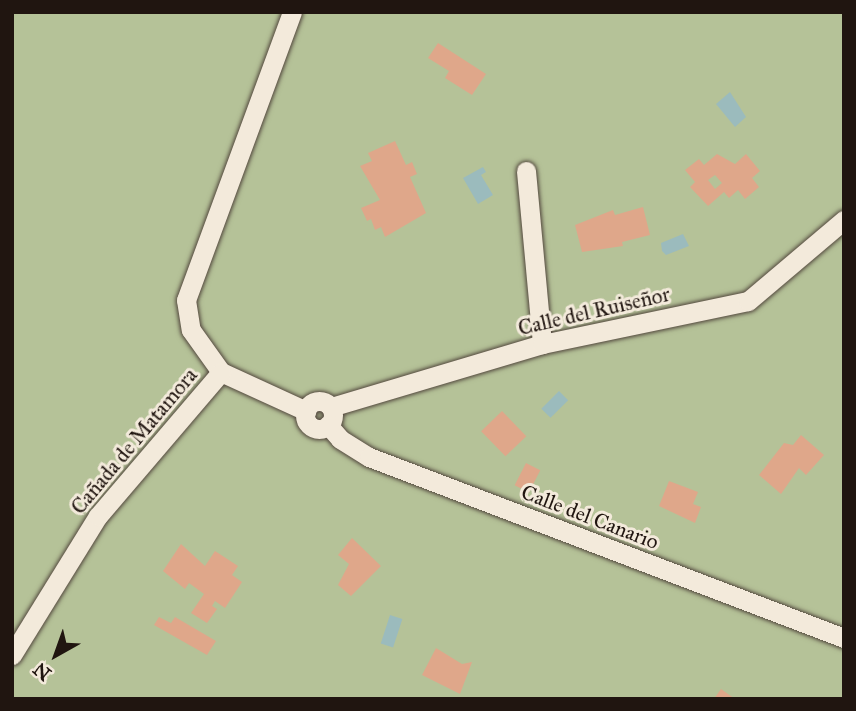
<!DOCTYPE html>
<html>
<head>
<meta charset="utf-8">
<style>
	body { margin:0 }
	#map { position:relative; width:856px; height:711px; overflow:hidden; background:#eddfc7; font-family:"IM FELL Great Primer",serif }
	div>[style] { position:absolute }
	.green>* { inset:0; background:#b5c298; transform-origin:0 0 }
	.water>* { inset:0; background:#9bbbbd; transform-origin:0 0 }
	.building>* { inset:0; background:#dfa78a; transform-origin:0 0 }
	.roads { filter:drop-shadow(0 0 2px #53483e) drop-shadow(0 0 2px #53483e) }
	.minor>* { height:19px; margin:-9.5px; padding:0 9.5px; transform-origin:9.5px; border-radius:9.5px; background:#f3eadb }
	.minor>.ring { margin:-9.5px; padding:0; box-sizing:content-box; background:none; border:19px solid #f3eadb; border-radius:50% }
	span { translate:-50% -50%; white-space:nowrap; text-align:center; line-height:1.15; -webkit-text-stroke:6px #f3eadb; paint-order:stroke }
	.street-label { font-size:21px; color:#201510 }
	.frame { position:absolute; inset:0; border:14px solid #201510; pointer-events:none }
	.north { position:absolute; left:21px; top:620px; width:70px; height:70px; -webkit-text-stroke:5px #f3eadb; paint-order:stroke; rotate:220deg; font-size:19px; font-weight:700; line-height:28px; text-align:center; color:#201510 }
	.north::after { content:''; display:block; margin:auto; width:24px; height:32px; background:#201510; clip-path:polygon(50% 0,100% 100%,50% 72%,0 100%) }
</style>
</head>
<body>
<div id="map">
	<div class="green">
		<div style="left:12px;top:12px;width:832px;height:687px"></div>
	</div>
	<div class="water">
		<div style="clip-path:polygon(730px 92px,746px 117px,735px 127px,716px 104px)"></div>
		<div style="clip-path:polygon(483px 167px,486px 172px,481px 175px,493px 195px,478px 204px,463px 178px)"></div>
		<div style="clip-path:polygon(683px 234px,689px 246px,666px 255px,662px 251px,661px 243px)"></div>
		<div style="left:559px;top:391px;width:13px;height:25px;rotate:45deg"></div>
		<div style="left:390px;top:615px;width:13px;height:30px;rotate:18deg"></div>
	</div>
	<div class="building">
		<div style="clip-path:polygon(438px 43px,486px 74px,472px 95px,445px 78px,449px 71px,428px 58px)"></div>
		<div style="clip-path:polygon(395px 141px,406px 165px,412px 162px,417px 174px,410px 177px,426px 213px,385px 237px,381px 227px,375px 230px,371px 219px,367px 221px,361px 208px,380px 200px,360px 166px,372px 161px,368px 153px)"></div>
		<div style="clip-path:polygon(evenodd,717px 154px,735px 164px,746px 154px,760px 171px,752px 178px,759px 187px,745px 199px,738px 190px,729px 198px,724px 192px,708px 206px,690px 187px,695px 182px,685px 170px,699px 159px,704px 165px,717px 154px,715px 175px,722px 183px,715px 189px,708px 180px,715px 175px)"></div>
		<div style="clip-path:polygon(643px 207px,650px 235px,622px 242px,623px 246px,582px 252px,575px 225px,613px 210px,615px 215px)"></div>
		<div style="left:502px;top:411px;width:35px;height:29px;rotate:46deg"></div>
		<div style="clip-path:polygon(801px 435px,824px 455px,806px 475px,799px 468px,781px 494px,759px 475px,784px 443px,793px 445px)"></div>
		<div style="left:526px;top:463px;width:16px;height:25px;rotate:27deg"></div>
		<div style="clip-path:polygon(669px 481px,698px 492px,693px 504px,701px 507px,695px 523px,659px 506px)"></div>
		<div style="clip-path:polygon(352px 538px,381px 566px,351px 596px,338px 585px,349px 564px,338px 555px)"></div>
		<div style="clip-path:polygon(181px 544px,205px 566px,215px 551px,238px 566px,232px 575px,242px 582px,225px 608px,215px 601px,212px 606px,217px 609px,207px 623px,191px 613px,204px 594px,189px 583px,185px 589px,163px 571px)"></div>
		<div style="clip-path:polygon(159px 617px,171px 623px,175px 617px,216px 641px,207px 655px,154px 625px)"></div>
		<div style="clip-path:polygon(436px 648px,462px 664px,472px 662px,460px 694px,422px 675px)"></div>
		<div style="clip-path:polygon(721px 689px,735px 699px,714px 699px)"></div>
	</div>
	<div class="roads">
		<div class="minor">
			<div style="left:292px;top:12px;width:307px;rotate:110.2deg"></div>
			<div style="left:186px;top:300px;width:30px;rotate:81deg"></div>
			<div style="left:191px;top:330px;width:52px;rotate:54.5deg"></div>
			<div style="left:221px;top:372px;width:94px;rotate:24.6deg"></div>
			<div style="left:526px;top:171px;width:174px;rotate:84.7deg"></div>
			<div class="ring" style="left:305px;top:401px;width:9px;height:9px"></div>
			<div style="left:331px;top:407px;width:220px;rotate:-16.6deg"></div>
			<div style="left:542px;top:344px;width:210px;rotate:-11.8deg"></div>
			<div style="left:748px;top:301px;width:126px;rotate:-40.2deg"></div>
			<div style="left:328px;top:425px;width:18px;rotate:49deg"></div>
			<div style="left:340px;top:439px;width:34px;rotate:32deg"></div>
			<div style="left:369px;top:457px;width:508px;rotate:20.86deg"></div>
			<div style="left:12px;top:655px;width:163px;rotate:-58.3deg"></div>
			<div style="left:98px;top:516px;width:189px;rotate:-49.5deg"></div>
		</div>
	</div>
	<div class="street-label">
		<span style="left:594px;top:311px;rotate:-13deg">Calle del Ruiseñor</span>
		<span style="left:134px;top:441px;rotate:-50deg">Cañada de Matamora</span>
		<span style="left:590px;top:517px;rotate:21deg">Calle del Canario</span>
	</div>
	<div class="frame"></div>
	<div class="north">N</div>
</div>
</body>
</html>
